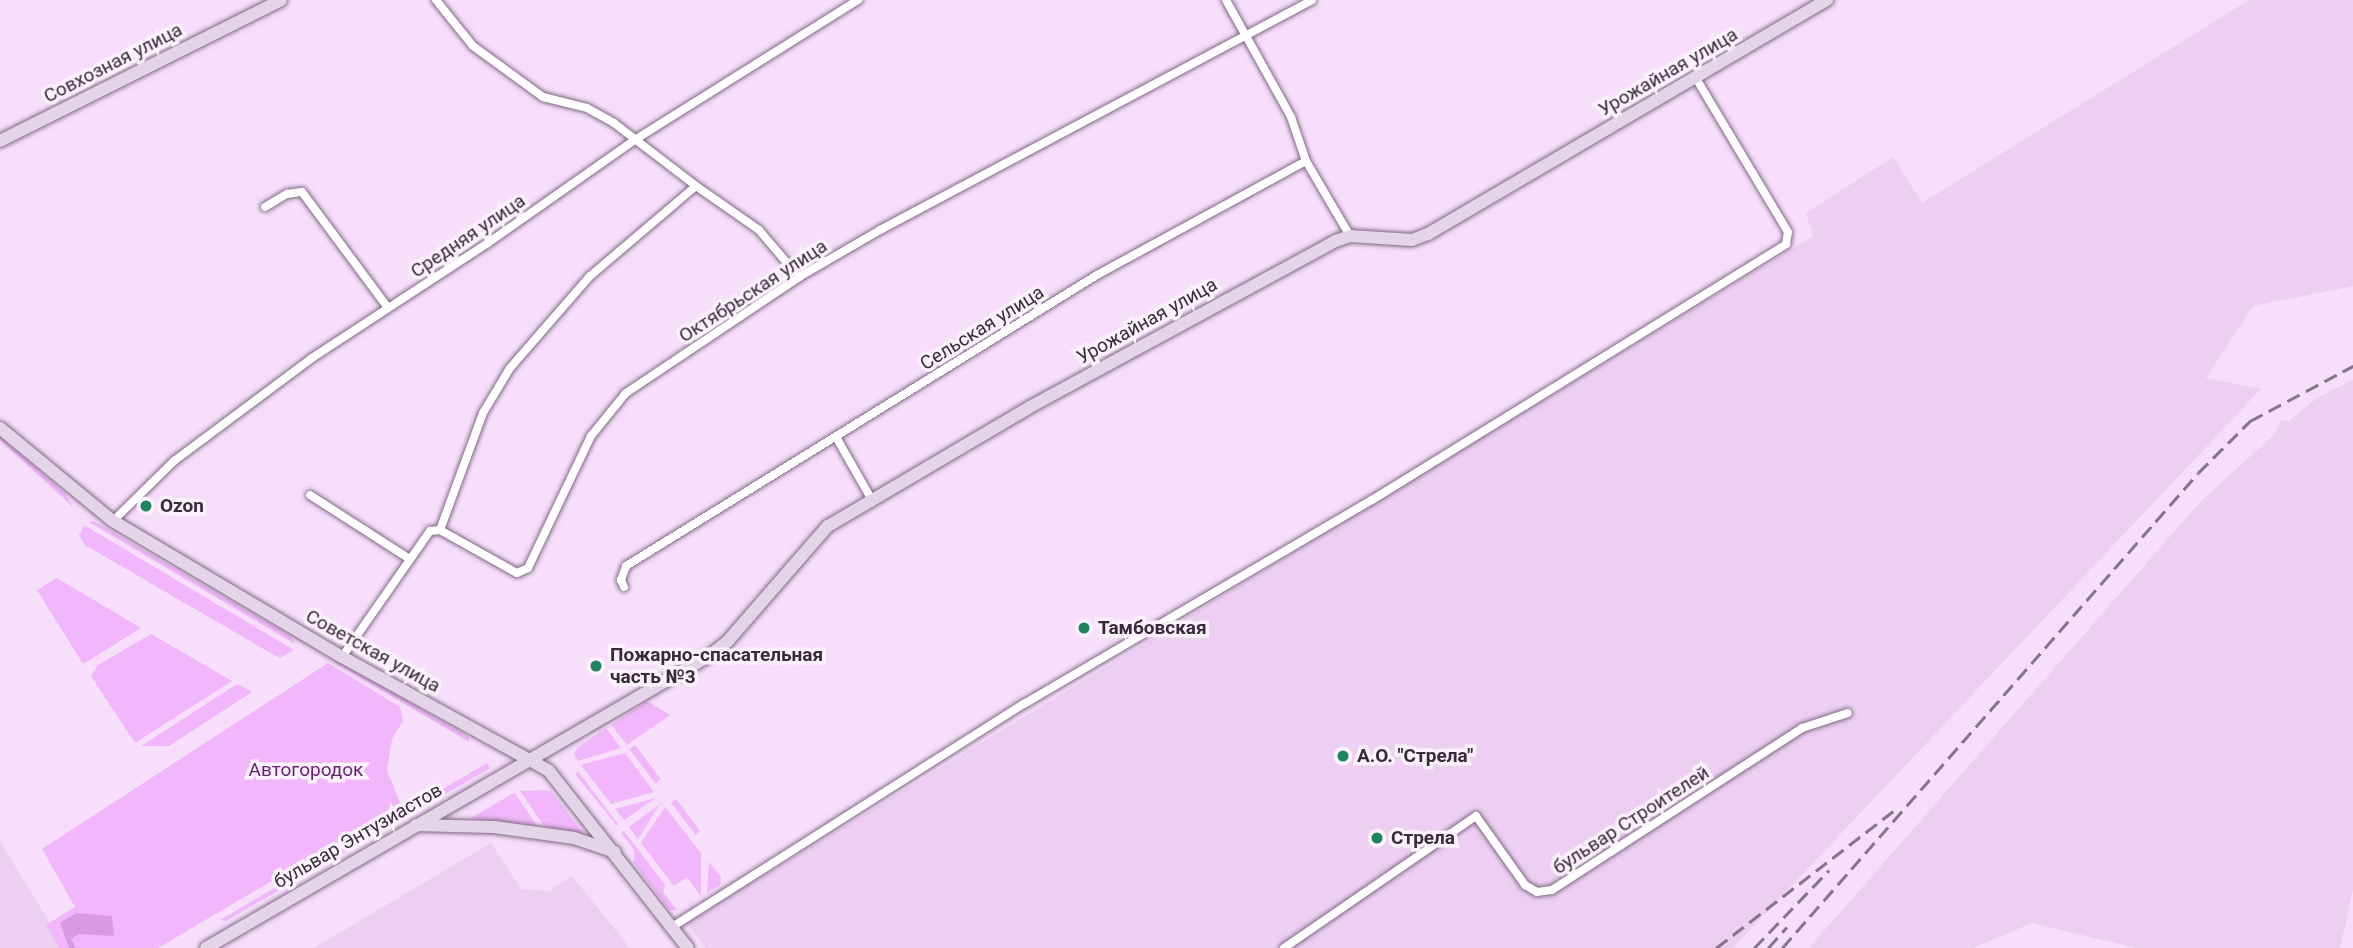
<!DOCTYPE html>
<html>
<head>
<meta charset="utf-8">
<style>
	body { margin:0 }
	#map { position:relative; width:2353px; height:948px; overflow:hidden; background:#f7defb; font-family:Roboto,sans-serif }
	div>[style] { position:absolute }
	.built>* { inset:0; background:#edcff2 }
	.green>* { inset:0; background:#f1b6fb; transform-origin:0 0 }
	.forest>* { inset:0; background:#d999e4 }
	.roads { filter:drop-shadow(0 0 2px #7f6983) drop-shadow(0 0 2px #7f6983) }
	.street>* { height:8px; margin:-4px; padding:0 4px; transform-origin:4px; border-radius:4px; background:#fff }
	.secondary>* { height:12px; margin:-6px; padding:0 6px; transform-origin:6px; border-radius:6px; background:#e4d4e7 }
	.rail>* { height:2.5px; margin-top:-1.25px; transform-origin:0; background:repeating-linear-gradient(90deg,#857588 0 14px,transparent 0 21px) }
	.dots>* { width:19px; height:19px; translate:-50% -50%; box-sizing:border-box; border:4px solid #fbf1fc; border-radius:50% }
	span { translate:-50% -50%; white-space:nowrap; text-align:center; line-height:1.15; -webkit-text-stroke:7px #fbf1fc; paint-order:stroke }
	.street-label { font-size:19px; color:#352c37 }
	.poi-label { font-size:19px; color:#352c37; font-weight:700 }
	.left { translate:0 -50%; text-align:left }
	.park-label { font-size:19px; color:#691e76 }
</style>
</head>
<body>
<div id="map">
	<div class="built">
		<div style="clip-path:polygon(2249px 0,2353px 0,2353px 286px,2253px 306px,2206px 378px,2261px 389px,1733px 948px,706px 948px,686px 923px,1813px 236px,1806px 213px,1893px 157px,1922px 203px)"></div>
		<div style="clip-path:polygon(2353px 380px,2353px 889px,2340px 948px,2136px 948px,2032px 923px,1973px 948px,1809px 948px,2200px 502px,2275px 434px,2281px 420px,2289px 421px,2317px 398px)"></div>
		<div style="clip-path:polygon(0 841px,65px 948px,0 948px)"></div>
		<div style="clip-path:polygon(491px 843px,521px 889px,549px 891px,572px 876px,630px 948px,314px 948px)"></div>
	</div>
	<div class="green">
		<div style="clip-path:polygon(0 436px,65px 493px,73px 507px,0 440px)"></div>
		<div style="clip-path:polygon(94px 521px,291px 636px,295px 644px,89px 522px)"></div>
		<div style="clip-path:polygon(84px 525px,294px 650px,280px 658px,267px 651px,85px 545px,79px 535px)"></div>
		<div style="clip-path:polygon(57px 578px,141px 628px,83px 664px,37px 590px)"></div>
		<div style="clip-path:polygon(151px 634px,232px 681px,135px 743px,91px 676px,98px 665px)"></div>
		<div style="clip-path:polygon(334px 662px,341px 662px,469px 737px,469px 742px)"></div>
		<div style="clip-path:polygon(328px 663px,400px 707px,403px 721px,392px 739px,387px 771px,401px 805px,158px 948px,59px 948px,46px 925px,75px 907px,42px 849px)"></div>
		<div style="clip-path:polygon(237px 684px,252px 692px,169px 746px,141px 746px)"></div>
		<div style="clip-path:polygon(647px 701px,670px 715px,627px 745px,611px 725px)"></div>
		<div style="clip-path:polygon(606px 728px,621px 748px,578px 761px,574px 753px,578px 747px)"></div>
		<div style="left:635px;top:745px;width:43px;height:7px;rotate:53deg"></div>
		<div style="clip-path:polygon(625px 753px,654px 792px,611px 804px,581px 765px)"></div>
		<div style="clip-path:polygon(487px 763px,490px 768px,226px 921px,220px 920px)"></div>
		<div style="clip-path:polygon(578px 771px,618px 824px,617px 826px,575px 774px)"></div>
		<div style="clip-path:polygon(543px 790px,551px 791px,584px 834px,546px 829px,520px 791px)"></div>
		<div style="clip-path:polygon(514px 792px,537px 826px,471px 818px,514px 793px)"></div>
		<div style="clip-path:polygon(656px 798px,624px 820px,615px 809px)"></div>
		<div style="clip-path:polygon(676px 799px,700px 831px,696px 835px,671px 803px)"></div>
		<div style="clip-path:polygon(660px 804px,638px 839px,629px 827px)"></div>
		<div style="clip-path:polygon(665px 807px,701px 853px,701px 897px,687px 877px,674px 886px,641px 843px)"></div>
		<div style="clip-path:polygon(624px 831px,665px 885px,663px 892px,677px 910px,669px 910px,634px 863px,634px 850px,621px 833px)"></div>
		<div style="clip-path:polygon(709px 862px,721px 877px,720px 885px,707px 893px)"></div>
	</div>
	<div class="forest">
		<div style="clip-path:polygon(76px 913px,112px 916px,114px 936px,79px 934px,71px 939px,76px 948px,69px 948px,60px 923px)"></div>
	</div>
	<div class="roads">
		<div class="street">
			<div style="left:436px;top:0;width:59px;rotate:51.2deg"></div>
			<div style="left:473px;top:46px;width:87px;rotate:36.1deg"></div>
			<div style="left:543px;top:97px;width:45px;rotate:14deg"></div>
			<div style="left:587px;top:108px;width:31px;rotate:29deg"></div>
			<div style="left:614px;top:123px;width:103px;rotate:37.5deg"></div>
			<div style="left:1226px;top:0;width:134px;rotate:60.9deg"></div>
			<div style="left:1291px;top:117px;width:46px;rotate:71.2deg"></div>
			<div style="left:265px;top:207px;width:26px;rotate:-31deg"></div>
			<div style="left:287px;top:194px;width:15px;rotate:-8deg"></div>
			<div style="left:302px;top:192px;width:144px;rotate:53.4deg"></div>
			<div style="left:836px;top:437px;width:73px;rotate:60.3deg"></div>
			<div style="left:310px;top:495px;width:117px;rotate:32.7deg"></div>
			<div style="left:113px;top:521px;width:86px;rotate:-44.5deg"></div>
			<div style="left:174px;top:461px;width:172px;rotate:-36.7deg"></div>
			<div style="left:312px;top:358px;width:210px;rotate:-33.2deg"></div>
			<div style="left:488px;top:243px;width:177px;rotate:-35.1deg"></div>
			<div style="left:633px;top:141px;width:266px;rotate:-32.1deg"></div>
			<div style="left:440px;top:530px;width:125px;rotate:-69.8deg"></div>
			<div style="left:483px;top:413px;width:52px;rotate:-59deg"></div>
			<div style="left:510px;top:368px;width:121px;rotate:-49deg"></div>
			<div style="left:589px;top:277px;width:140px;rotate:-40.4deg"></div>
			<div style="left:696px;top:186px;width:77px;rotate:34.9deg"></div>
			<div style="left:759px;top:230px;width:62px;rotate:49.6deg"></div>
			<div style="left:624px;top:587px;width:8px;rotate:-113deg"></div>
			<div style="left:621px;top:580px;width:15px;rotate:-70deg"></div>
			<div style="left:626px;top:566px;width:554px;rotate:-31.71deg"></div>
			<div style="left:1097px;top:275px;width:238px;rotate:-28.6deg"></div>
			<div style="left:1306px;top:161px;width:87px;rotate:59.6deg"></div>
			<div style="left:342px;top:657px;width:154px;rotate:-55.1deg"></div>
			<div style="left:430px;top:531px;width:10px;rotate:-6deg"></div>
			<div style="left:440px;top:530px;width:88px;rotate:29.2deg"></div>
			<div style="left:517px;top:573px;width:12px;rotate:-24deg"></div>
			<div style="left:528px;top:568px;width:146px;rotate:-64.5deg"></div>
			<div style="left:591px;top:436px;width:55px;rotate:-50.9deg"></div>
			<div style="left:626px;top:393px;width:208px;rotate:-33.8deg"></div>
			<div style="left:799px;top:277px;width:94px;rotate:-30.1deg"></div>
			<div style="left:880px;top:230px;width:489px;rotate:-28deg"></div>
			<div style="left:672px;top:927px;width:417px;rotate:-32.4deg"></div>
			<div style="left:1024px;top:704px;width:403px;rotate:-30.4deg"></div>
			<div style="left:1372px;top:500px;width:487px;rotate:-31.7deg"></div>
			<div style="left:1786px;top:244px;width:12px;rotate:-81deg"></div>
			<div style="left:1788px;top:232px;width:179px;rotate:-120.9deg"></div>
			<div style="left:1284px;top:948px;width:233px;rotate:-34.5deg"></div>
			<div style="left:1476px;top:816px;width:85px;rotate:54.6deg"></div>
			<div style="left:1525px;top:885px;width:14px;rotate:30deg"></div>
			<div style="left:1537px;top:892px;width:15px;rotate:-8deg"></div>
			<div style="left:1552px;top:890px;width:298px;rotate:-32.9deg"></div>
			<div style="left:1802px;top:728px;width:48px;rotate:-18.1deg"></div>
		</div>
		<div class="secondary">
			<div style="left:0;top:141px;width:314px;rotate:-26.6deg"></div>
			<div style="left:0;top:428px;width:146px;rotate:39.5deg"></div>
			<div style="left:113px;top:521px;width:266px;rotate:30.7deg"></div>
			<div style="left:342px;top:657px;width:236px;rotate:28.8deg"></div>
			<div style="left:549px;top:771px;width:225px;rotate:51.9deg"></div>
			<div style="left:416px;top:825px;width:78px;rotate:1.5deg"></div>
			<div style="left:494px;top:827px;width:81px;rotate:7.8deg"></div>
			<div style="left:574px;top:838px;width:43px;rotate:18.9deg"></div>
			<div style="left:206px;top:948px;width:582px;rotate:-30.14deg"></div>
			<div style="left:709px;top:656px;width:23px;rotate:-38deg"></div>
			<div style="left:727px;top:642px;width:154px;rotate:-49deg"></div>
			<div style="left:828px;top:526px;width:232px;rotate:-30.5deg"></div>
			<div style="left:1028px;top:408px;width:349px;rotate:-28.5deg"></div>
			<div style="left:1335px;top:241px;width:16px;rotate:-18deg"></div>
			<div style="left:1350px;top:236px;width:62px;rotate:3.7deg"></div>
			<div style="left:1412px;top:240px;width:17px;rotate:-21deg"></div>
			<div style="left:1428px;top:234px;width:463px;rotate:-30.4deg"></div>
		</div>
	</div>
	<div class="rail">
		<div style="left:1716px;top:948px;width:224px;rotate:-37.7deg"></div>
		<div style="left:1754px;top:948px;width:108px;rotate:-46.1deg"></div>
		<div style="left:1768px;top:948px;width:28px;rotate:-48deg"></div>
		<div style="left:1782px;top:948px;width:631px;rotate:-48.79deg"></div>
		<div style="left:2198px;top:473px;width:74px;rotate:-45deg"></div>
		<div style="left:2250px;top:421px;width:117px;rotate:-28.1deg"></div>
	</div>
	<div class="dots">
		<div style="left:146px;top:506px;background:#1f835d"></div>
		<div style="left:1084px;top:628px;background:#1f835d"></div>
		<div style="left:596px;top:666px;background:#1f835d"></div>
		<div style="left:1343px;top:756px;background:#1f835d"></div>
		<div style="left:1377px;top:838px;background:#1f835d"></div>
	</div>
	<div class="street-label">
		<span style="left:113px;top:63px;rotate:-27deg">Совхозная улица</span>
		<span style="left:1668px;top:72px;rotate:-30deg">Урожайная улица</span>
		<span style="left:468px;top:236px;rotate:-34deg">Средняя улица</span>
		<span style="left:753px;top:291px;rotate:-33deg">Октябрьская улица</span>
		<span style="left:1147px;top:321px;rotate:-29deg">Урожайная улица</span>
		<span style="left:982px;top:328px;rotate:-32deg">Сельская улица</span>
		<span style="left:373px;top:651px;rotate:29deg">Советская улица</span>
		<span style="left:1631px;top:820px;rotate:-33deg">бульвар Строителей</span>
		<span style="left:358px;top:836px;rotate:-30deg">бульвар Энтузиастов</span>
	</div>
	<div class="poi-label">
		<span class="left" style="left:160px;top:506px">Ozon</span>
		<span class="left" style="left:1098px;top:628px">Тамбовская</span>
		<span class="left" style="left:610px;top:666px">Пожарно-спасательная<br>часть №3</span>
		<span class="left" style="left:1357px;top:756px">А.О. "Стрела"</span>
		<span class="left" style="left:1391px;top:838px">Стрела</span>
	</div>
	<div class="park-label">
		<span style="left:306px;top:770px">Автогородок</span>
	</div>
</div>
</body>
</html>
